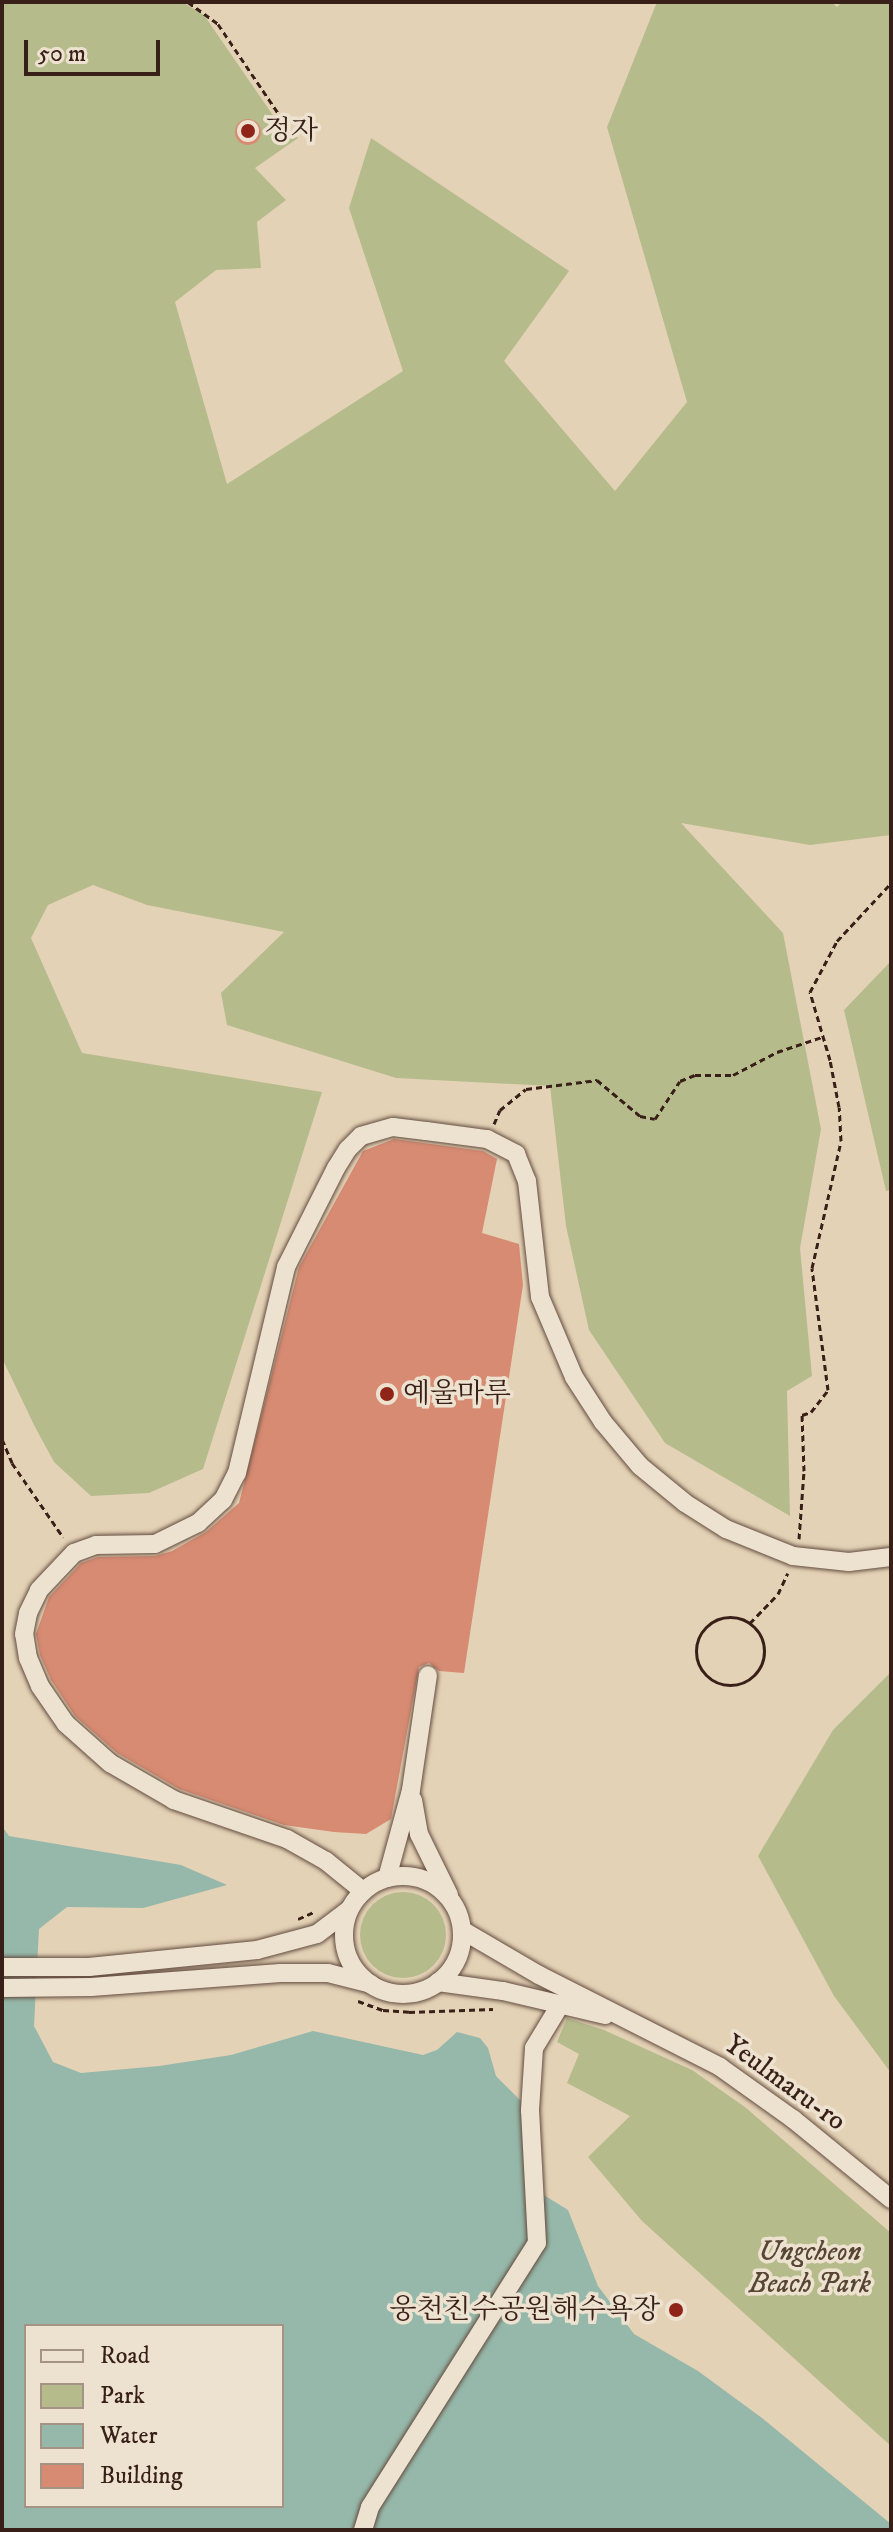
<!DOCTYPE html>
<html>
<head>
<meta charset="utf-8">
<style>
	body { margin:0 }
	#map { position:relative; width:893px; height:2532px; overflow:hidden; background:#e4d2b6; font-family:"IM FELL DW Pica","Noto Serif KR",serif }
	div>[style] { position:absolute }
	.green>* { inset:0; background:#b6bb8c }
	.round { border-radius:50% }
	.water>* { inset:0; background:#96b8aa }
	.building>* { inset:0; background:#d78b73 }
	.path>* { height:3px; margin-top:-1.5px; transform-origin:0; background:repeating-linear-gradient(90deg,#381f17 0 6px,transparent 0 10px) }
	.path>.ring { margin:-1.5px; padding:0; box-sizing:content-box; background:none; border:3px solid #381f17; border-radius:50% }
	.roads { filter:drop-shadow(0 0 2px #634c3f) drop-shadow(0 0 2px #634c3f) }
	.minor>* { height:18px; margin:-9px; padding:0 9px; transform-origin:9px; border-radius:9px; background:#ede2d0 }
	.minor>.ring { margin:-9px; padding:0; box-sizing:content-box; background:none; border:18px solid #ede2d0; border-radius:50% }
	.dots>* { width:22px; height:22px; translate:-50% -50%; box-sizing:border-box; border:4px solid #ede2d0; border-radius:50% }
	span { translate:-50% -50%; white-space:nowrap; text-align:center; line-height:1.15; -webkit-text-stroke:7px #ede2d0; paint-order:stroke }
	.poi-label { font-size:28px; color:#381f17 }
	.left { translate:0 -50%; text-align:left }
	.right { translate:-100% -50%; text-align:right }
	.street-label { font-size:28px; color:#381f17 }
	.park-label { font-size:28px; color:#584634; font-style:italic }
	.frame { position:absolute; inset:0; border:4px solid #381f17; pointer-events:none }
	.legend { position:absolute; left:24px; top:2324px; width:260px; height:184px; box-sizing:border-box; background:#ede2d0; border:2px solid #a59486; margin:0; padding:10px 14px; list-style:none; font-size:24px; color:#381f17 }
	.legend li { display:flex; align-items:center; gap:16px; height:40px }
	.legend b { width:40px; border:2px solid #a59486 }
	.scale { position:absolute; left:24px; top:40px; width:136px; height:36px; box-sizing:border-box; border:4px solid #381f17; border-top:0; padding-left:10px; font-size:24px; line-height:28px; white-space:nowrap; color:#381f17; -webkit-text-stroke:6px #ede2d0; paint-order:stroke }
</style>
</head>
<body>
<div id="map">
	<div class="green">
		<div style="clip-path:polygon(2px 2px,184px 3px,204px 15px,272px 114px,298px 138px,255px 168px,286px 200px,257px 222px,261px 268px,216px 270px,175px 302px,227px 484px,403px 371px,349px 208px,371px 138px,569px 271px,504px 361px,615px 491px,687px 402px,607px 127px,657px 2px,831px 2px,837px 7px,842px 2px,891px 2px,891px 835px,810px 845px,681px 823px,783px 933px,821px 1129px,800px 1248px,812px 1376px,787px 1391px,790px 1516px,665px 1443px,589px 1330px,566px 1226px,550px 1086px,396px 1078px,227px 1025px,221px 993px,284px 932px,147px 905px,93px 885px,48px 905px,31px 938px,82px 1053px,322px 1092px,203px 1469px,149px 1493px,91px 1496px,54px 1462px,34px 1425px,2px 1358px)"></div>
		<div style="clip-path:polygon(891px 961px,891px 1190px,886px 1191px,844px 1010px)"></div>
		<div style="clip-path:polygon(891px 1672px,891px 2073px,834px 1996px,758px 1856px,833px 1730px)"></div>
		<div class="round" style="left:360px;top:1892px;width:86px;height:86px"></div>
		<div style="clip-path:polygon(567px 2018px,604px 2030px,692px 2070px,745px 2107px,891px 2233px,891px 2446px,642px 2221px,588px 2157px,630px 2116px,567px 2083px,579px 2054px,557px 2042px)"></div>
	</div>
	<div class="water">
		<div style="clip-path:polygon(evenodd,2px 1826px,9px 1836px,181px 1865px,227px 1885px,143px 1908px,67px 1907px,39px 1929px,34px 2026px,53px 2062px,81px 2073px,159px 2066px,231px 2055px,313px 2031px,423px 2055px,437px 2050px,457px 2032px,480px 2038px,488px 2048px,496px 2076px,530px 2110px,539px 2192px,568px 2210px,598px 2286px,634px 2334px,698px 2371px,762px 2418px,891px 2524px,891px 2530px,2px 2530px,2px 1826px,26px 2326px,282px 2326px,282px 2506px,26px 2506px,26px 2326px)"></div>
	</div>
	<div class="building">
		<div class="round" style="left:235px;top:119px;width:26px;height:26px"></div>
		<div style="clip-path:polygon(394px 1139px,483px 1151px,497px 1159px,482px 1233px,519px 1244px,523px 1285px,464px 1673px,439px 1671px,429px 1663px,419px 1667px,391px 1819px,366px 1834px,334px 1832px,284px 1825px,179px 1789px,117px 1753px,75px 1716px,51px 1680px,40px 1655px,36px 1634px,49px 1597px,81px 1563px,98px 1557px,155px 1556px,172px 1551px,206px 1532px,239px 1503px,299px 1267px,363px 1151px)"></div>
	</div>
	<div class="path">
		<div style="left:188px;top:2px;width:37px;rotate:36deg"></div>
		<div style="left:218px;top:24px;width:107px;rotate:56deg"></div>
		<div style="left:494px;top:1124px;width:15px;rotate:-67deg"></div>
		<div style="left:500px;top:1110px;width:33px;rotate:-39deg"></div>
		<div style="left:526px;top:1089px;width:72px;rotate:-7.2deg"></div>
		<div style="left:597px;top:1080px;width:56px;rotate:39.9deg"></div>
		<div style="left:640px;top:1116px;width:15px;rotate:11deg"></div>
		<div style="left:655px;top:1119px;width:45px;rotate:-56.7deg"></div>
		<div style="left:680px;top:1081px;width:16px;rotate:-22deg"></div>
		<div style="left:695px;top:1075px;width:38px"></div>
		<div style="left:733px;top:1075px;width:50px;rotate:-27.6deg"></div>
		<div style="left:777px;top:1052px;width:47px;rotate:-18.4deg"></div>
		<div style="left:2px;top:1439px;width:26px;rotate:67deg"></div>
		<div style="left:12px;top:1463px;width:90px;rotate:55.4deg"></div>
		<div style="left:799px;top:1539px;width:68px;rotate:-85.8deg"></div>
		<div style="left:804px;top:1471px;width:56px;rotate:-92deg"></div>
		<div style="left:802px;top:1415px;width:9px;rotate:-18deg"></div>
		<div style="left:811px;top:1412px;width:28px;rotate:-52deg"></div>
		<div style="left:828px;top:1390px;width:123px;rotate:-97.5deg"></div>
		<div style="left:812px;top:1268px;width:130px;rotate:-77.1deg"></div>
		<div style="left:841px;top:1141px;width:34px;rotate:-93deg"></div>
		<div style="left:839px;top:1107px;width:48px;rotate:-100.8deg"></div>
		<div style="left:830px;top:1060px;width:71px;rotate:-106.4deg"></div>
		<div style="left:810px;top:992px;width:58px;rotate:-62.1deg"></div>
		<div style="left:837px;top:941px;width:79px;rotate:-47deg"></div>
		<div class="ring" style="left:696px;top:1617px;width:65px;height:65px"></div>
		<div style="left:750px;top:1623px;width:40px;rotate:-46deg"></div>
		<div style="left:778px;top:1594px;width:23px;rotate:-65deg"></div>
		<div style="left:298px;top:1919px;width:17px;rotate:-24deg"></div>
		<div style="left:358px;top:2001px;width:27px;rotate:20deg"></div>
		<div style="left:383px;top:2010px;width:26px;rotate:4deg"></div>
		<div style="left:409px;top:2012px;width:84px;rotate:-2deg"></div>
	</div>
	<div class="roads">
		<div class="minor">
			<div style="left:413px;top:1800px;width:35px;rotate:80deg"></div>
			<div style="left:419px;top:1834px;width:68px;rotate:63.8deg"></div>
			<div class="ring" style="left:344px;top:1876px;width:100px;height:100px"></div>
			<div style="left:387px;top:1878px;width:91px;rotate:-74.7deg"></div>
			<div style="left:411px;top:1790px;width:116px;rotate:-81.6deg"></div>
			<div style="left:363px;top:1891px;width:48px;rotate:-141deg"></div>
			<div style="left:326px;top:1861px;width:45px;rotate:-150.6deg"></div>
			<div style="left:287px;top:1839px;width:120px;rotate:-161deg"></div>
			<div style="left:174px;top:1800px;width:74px;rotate:-150deg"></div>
			<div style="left:110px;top:1763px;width:59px;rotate:-138.4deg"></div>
			<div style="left:66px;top:1724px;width:46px;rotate:-124.4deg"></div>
			<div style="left:40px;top:1686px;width:30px;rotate:-113deg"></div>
			<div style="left:28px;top:1658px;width:24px;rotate:-99deg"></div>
			<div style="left:24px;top:1634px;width:21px;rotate:-79deg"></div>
			<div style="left:28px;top:1613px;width:25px;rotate:-64deg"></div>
			<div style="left:39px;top:1590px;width:51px;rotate:-46.6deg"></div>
			<div style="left:74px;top:1553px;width:23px;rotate:-20deg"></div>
			<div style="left:96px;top:1545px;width:59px;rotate:-1deg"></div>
			<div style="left:155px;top:1544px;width:48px;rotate:-26deg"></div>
			<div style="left:198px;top:1523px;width:34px;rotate:-43deg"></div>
			<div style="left:223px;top:1500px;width:30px;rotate:-63deg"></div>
			<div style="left:237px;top:1473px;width:212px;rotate:-76.6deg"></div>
			<div style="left:286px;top:1267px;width:111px;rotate:-63.2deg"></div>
			<div style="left:336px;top:1168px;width:22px;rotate:-58deg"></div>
			<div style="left:348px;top:1149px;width:18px;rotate:-45deg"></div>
			<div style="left:361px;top:1136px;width:33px;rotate:-16deg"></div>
			<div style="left:393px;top:1127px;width:33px;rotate:7deg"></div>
			<div style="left:426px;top:1131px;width:62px;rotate:7.5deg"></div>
			<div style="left:487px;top:1139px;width:33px;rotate:27deg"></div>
			<div style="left:516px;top:1154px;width:29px;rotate:68deg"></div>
			<div style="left:527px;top:1181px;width:117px;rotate:83.6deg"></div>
			<div style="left:540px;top:1297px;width:87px;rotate:67deg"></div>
			<div style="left:574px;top:1377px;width:54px;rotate:57.2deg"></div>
			<div style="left:603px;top:1422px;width:57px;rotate:49.9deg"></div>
			<div style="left:640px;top:1466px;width:58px;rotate:39.4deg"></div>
			<div style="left:685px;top:1503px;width:49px;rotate:32.4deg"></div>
			<div style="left:726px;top:1529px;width:72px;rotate:21.9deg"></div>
			<div style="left:793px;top:1556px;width:56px;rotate:6.1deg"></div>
			<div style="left:849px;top:1562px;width:42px;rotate:-6.8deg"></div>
			<div style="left:462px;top:1930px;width:89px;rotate:30.3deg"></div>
			<div style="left:539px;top:1975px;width:203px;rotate:26.9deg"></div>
			<div style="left:720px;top:2067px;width:90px;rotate:35.5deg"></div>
			<div style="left:793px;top:2119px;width:127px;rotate:39.2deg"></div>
			<div style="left:2px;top:1967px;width:87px"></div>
			<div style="left:89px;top:1967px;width:169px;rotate:-5.8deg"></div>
			<div style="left:257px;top:1950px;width:62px;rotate:-14.9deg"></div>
			<div style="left:317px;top:1934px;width:41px;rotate:-37.1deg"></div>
			<div style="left:438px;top:1982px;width:66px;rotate:7.9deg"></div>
			<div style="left:503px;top:1991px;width:105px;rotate:13.2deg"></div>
			<div style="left:2px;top:1988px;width:89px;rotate:-0.6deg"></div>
			<div style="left:91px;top:1987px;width:190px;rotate:-4.2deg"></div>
			<div style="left:280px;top:1973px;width:48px"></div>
			<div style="left:328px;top:1973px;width:44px;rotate:14.3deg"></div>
			<div style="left:363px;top:2530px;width:24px;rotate:-73deg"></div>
			<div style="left:370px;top:2507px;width:312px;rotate:-57.7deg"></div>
			<div style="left:537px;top:2243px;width:133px;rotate:-93deg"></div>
			<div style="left:530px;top:2110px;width:62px;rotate:-86.3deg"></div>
			<div style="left:534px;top:2048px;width:50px;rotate:-58.8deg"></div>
		</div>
	</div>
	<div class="dots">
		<div style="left:248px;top:131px;background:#8f2418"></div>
		<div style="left:387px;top:1394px;background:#8f2418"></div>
		<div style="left:676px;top:2310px;background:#8f2418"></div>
	</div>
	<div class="poi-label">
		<span class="left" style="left:264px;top:131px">정자</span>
		<span class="left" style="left:403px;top:1394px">예울마루</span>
		<span class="right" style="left:660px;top:2310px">웅천친수공원해수욕장</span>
	</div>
	<div class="street-label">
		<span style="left:785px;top:2083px;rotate:36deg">Yeulmaru-ro</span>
	</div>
	<div class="park-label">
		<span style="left:810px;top:2268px">Ungcheon<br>Beach Park</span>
	</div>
	<div class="frame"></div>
	<ul class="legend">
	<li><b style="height:10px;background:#ede2d0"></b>Road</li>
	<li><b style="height:22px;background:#b6bb8c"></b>Park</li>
	<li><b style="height:22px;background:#96b8aa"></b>Water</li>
	<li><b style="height:22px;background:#d78b73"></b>Building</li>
	</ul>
	<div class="scale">50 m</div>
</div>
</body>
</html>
